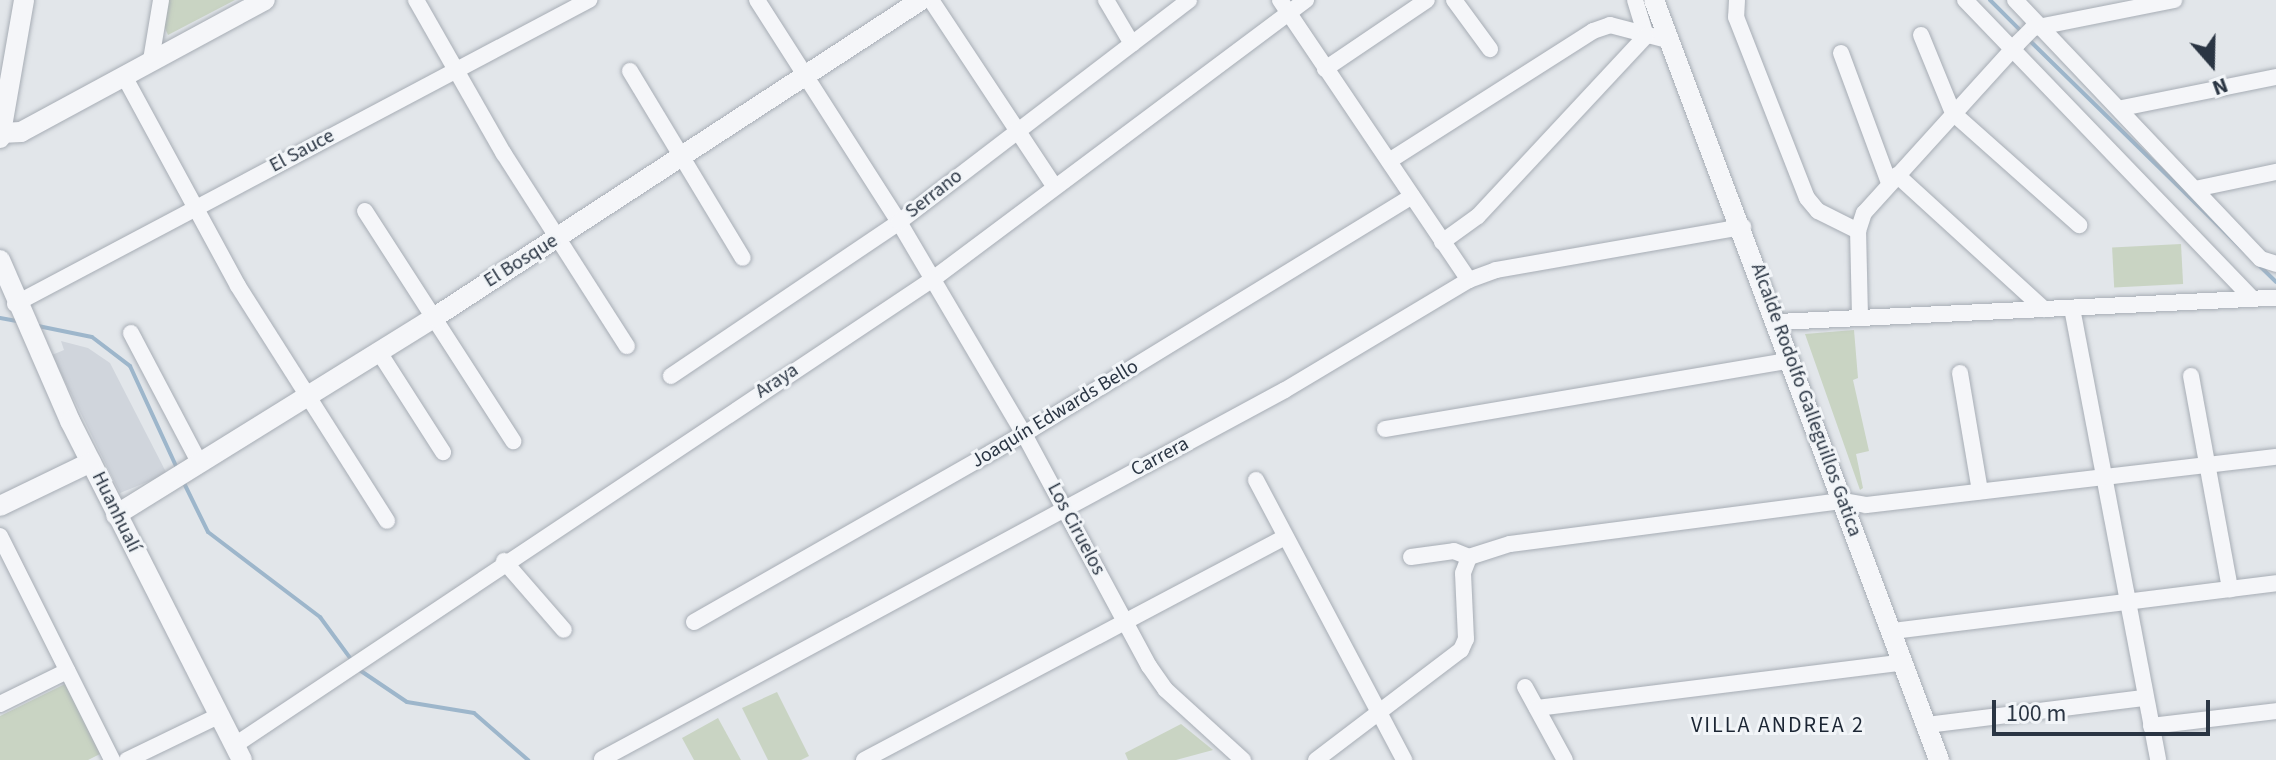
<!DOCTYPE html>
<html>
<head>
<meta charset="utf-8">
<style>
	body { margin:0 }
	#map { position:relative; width:2276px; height:760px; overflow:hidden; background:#e2e6ea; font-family:"Source Sans 3",sans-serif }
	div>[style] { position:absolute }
	.built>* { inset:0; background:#d0d5dc }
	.green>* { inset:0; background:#c9d4c3; transform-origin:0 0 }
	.stream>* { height:4px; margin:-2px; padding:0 2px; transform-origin:2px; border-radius:2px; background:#9db6cb }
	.roads { filter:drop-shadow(0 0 2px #a7adb5) drop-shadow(0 0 2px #a7adb5) }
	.minor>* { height:16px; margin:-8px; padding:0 8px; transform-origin:8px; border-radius:8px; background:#f5f6f9 }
	.tertiary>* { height:20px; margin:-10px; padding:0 10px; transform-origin:10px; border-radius:10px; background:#f5f6f9 }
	span { translate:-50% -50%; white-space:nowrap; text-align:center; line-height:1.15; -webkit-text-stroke:6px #f2f5f8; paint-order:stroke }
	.street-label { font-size:20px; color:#2a3543 }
	.neighbourhood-label { font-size:22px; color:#1c2634; letter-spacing:2px }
	.north { position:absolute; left:2172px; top:24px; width:80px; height:80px; -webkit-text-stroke:6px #f2f5f8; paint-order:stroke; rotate:160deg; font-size:22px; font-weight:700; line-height:32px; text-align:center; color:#2a3543 }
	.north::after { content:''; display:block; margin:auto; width:28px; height:36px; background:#2a3543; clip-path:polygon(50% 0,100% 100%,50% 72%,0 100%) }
	.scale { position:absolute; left:1992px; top:700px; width:218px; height:36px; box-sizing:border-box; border:4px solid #2a3543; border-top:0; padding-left:10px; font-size:24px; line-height:28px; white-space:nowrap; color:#2a3543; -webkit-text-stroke:6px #f2f5f8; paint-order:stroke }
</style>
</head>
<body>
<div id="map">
	<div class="built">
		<div style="clip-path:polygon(61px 341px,88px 348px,110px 363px,167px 474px,120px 493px,52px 355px,64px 350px)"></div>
	</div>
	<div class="green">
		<div style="clip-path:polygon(167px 0,235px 0,168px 35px,164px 26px)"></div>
		<div style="left:2181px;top:244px;width:40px;height:69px;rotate:87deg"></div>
		<div style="clip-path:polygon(1854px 330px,1858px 378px,1853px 380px,1869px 451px,1856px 454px,1863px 488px,1860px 490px,1805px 334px)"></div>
		<div style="clip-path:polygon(65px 684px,100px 754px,88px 760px,0 760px,0 716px)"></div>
		<div style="clip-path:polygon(777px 692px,809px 756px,801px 760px,768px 760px,742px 708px)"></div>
		<div style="clip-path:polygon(718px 718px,741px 760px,694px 760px,682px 738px)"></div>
		<div style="clip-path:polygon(1181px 724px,1213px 750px,1176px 760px,1128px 760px,1125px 753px)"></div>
	</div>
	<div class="stream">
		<div style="left:1990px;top:0;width:45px;rotate:45deg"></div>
		<div style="left:2028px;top:39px;width:347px;rotate:44.4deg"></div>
		<div style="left:0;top:318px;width:17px;rotate:10deg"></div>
		<div style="left:38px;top:326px;width:55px;rotate:11.5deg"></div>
		<div style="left:92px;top:337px;width:48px;rotate:37.3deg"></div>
		<div style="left:130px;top:366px;width:112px;rotate:65.3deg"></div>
		<div style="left:182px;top:479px;width:59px;rotate:63.9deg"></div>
		<div style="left:208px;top:532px;width:141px;rotate:37.2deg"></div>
		<div style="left:320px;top:617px;width:56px;rotate:53.7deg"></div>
		<div style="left:358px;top:669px;width:59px;rotate:34deg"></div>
		<div style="left:407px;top:702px;width:68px;rotate:9.3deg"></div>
		<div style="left:474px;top:713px;width:72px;rotate:41deg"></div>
	</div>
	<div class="roads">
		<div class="minor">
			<div style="left:416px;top:0;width:177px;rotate:60.3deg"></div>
			<div style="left:504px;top:154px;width:228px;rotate:57.4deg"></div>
			<div style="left:757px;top:0;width:264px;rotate:57.4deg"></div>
			<div style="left:899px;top:222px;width:246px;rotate:59.5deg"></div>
			<div style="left:1024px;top:434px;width:264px;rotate:61.7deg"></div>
			<div style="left:1149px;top:666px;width:29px;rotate:55deg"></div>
			<div style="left:1166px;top:690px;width:104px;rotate:42.3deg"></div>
			<div style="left:931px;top:0;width:224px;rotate:56.5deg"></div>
			<div style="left:1106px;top:0;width:51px;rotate:59.4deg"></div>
			<div style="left:1280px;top:0;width:338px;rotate:56deg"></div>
			<div style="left:1454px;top:0;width:61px;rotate:53.7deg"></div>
			<div style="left:1635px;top:0;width:38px;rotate:73deg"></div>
			<div style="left:1737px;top:0;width:17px;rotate:93deg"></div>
			<div style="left:1736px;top:17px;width:194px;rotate:68.6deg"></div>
			<div style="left:1807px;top:198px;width:17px;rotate:50deg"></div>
			<div style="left:1818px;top:211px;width:45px;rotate:26.6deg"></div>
			<div style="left:1965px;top:0;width:415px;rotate:46.1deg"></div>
			<div style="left:2015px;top:0;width:357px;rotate:46.5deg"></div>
			<div style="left:2261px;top:259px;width:16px;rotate:18deg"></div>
			<div style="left:1921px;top:35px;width:84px;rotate:67.7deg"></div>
			<div style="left:1953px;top:113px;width:169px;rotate:41.6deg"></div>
			<div style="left:1841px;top:53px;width:139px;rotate:69.7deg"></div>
			<div style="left:151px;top:60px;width:61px;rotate:-80.5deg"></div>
			<div style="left:1325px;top:69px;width:123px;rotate:-34.1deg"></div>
			<div style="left:630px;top:71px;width:218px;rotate:58.9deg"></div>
			<div style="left:124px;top:76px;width:239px;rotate:61.5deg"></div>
			<div style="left:238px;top:286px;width:278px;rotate:57.6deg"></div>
			<div style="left:2122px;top:108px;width:157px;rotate:-11.4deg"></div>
			<div style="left:1389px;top:161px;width:242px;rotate:-32.5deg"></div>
			<div style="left:1593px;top:31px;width:18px;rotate:-19deg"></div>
			<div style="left:1610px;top:25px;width:63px;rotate:14.7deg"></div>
			<div style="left:1897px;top:175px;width:199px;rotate:42.4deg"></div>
			<div style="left:2195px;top:189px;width:83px;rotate:-11.9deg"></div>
			<div style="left:365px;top:211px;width:274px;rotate:57.2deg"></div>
			<div style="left:1442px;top:242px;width:44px;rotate:-35.8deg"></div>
			<div style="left:1478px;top:216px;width:246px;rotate:-47deg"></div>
			<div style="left:15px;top:304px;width:650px;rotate:-27.91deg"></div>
			<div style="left:2072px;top:308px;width:460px;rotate:79.2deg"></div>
			<div style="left:1860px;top:317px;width:86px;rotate:-91.3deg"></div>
			<div style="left:1858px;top:231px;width:19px;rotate:-72deg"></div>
			<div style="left:1864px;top:213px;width:229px;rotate:-47.8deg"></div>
			<div style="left:2018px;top:43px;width:21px;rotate:-45deg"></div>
			<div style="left:2033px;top:28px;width:144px;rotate:-11.2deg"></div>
			<div style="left:1778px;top:322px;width:499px;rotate:-2.8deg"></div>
			<div style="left:131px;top:333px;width:148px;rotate:62.2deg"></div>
			<div style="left:379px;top:352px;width:119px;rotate:57.4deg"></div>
			<div style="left:1960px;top:373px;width:120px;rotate:80.4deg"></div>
			<div style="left:671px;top:376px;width:275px;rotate:-34deg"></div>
			<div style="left:899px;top:222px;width:365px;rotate:-37.4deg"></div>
			<div style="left:2191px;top:376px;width:217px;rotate:79.6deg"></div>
			<div style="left:1385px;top:429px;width:412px;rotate:-9.6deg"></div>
			<div style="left:1256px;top:480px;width:317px;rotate:62.1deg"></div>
			<div style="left:0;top:536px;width:250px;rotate:63.4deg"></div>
			<div style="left:1411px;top:557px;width:43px;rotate:-7.9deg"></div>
			<div style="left:1454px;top:551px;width:16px;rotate:22deg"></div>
			<div style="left:1469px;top:557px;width:43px;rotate:-17.6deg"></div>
			<div style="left:1510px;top:544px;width:336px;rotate:-7.4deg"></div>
			<div style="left:1843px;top:501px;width:23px;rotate:10deg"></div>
			<div style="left:1866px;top:505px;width:413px;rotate:-6.7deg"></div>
			<div style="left:504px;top:561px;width:91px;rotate:49deg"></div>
			<div style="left:694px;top:622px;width:380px;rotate:-29.7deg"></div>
			<div style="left:1024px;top:434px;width:455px;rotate:-31.5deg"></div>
			<div style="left:1893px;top:631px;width:386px;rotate:-7.1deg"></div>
			<div style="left:1525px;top:687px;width:83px;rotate:61.3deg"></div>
			<div style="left:0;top:704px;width:75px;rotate:-26.2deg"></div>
			<div style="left:1537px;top:708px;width:370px;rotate:-7.1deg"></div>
			<div style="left:1927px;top:725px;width:220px;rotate:-7.1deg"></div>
			<div style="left:2151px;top:726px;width:126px;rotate:-6.8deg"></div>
			<div style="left:235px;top:745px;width:839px;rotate:-33.73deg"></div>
			<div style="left:933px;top:279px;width:466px;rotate:-36.8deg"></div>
			<div style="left:602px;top:759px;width:776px;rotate:-28.38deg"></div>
			<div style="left:1285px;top:390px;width:214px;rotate:-30.9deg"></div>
			<div style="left:1469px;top:280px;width:29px;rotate:-20deg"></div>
			<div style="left:1496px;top:270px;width:251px;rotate:-9.9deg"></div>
			<div style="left:127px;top:760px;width:103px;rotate:-25.8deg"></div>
			<div style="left:864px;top:760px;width:476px;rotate:-27.9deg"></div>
			<div style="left:1316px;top:760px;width:182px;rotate:-37.2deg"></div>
			<div style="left:1461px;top:650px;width:12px;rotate:-66deg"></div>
			<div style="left:1466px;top:639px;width:66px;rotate:-92.6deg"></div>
			<div style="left:1463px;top:573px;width:17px;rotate:-69deg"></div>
		</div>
		<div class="tertiary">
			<div style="left:1654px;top:0;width:812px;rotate:69.44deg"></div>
			<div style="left:1px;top:133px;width:20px;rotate:-3deg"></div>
			<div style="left:21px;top:132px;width:277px;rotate:-28.4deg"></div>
			<div style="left:0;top:138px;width:140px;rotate:-80.1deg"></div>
			<div style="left:0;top:260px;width:176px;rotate:66.5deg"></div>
			<div style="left:70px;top:421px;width:380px;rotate:63.1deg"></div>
			<div style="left:0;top:506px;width:101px;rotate:-25.8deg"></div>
			<div style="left:116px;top:515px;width:375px;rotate:-31.8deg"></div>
			<div style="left:435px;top:317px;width:580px;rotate:-33.11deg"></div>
		</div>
	</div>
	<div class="street-label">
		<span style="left:302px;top:151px;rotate:-28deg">El Sauce</span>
		<span style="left:934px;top:194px;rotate:-38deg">Serrano</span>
		<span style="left:521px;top:261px;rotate:-32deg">El Bosque</span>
		<span style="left:777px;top:381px;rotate:-33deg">Araya</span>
		<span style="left:1806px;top:400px;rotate:70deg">Alcalde Rodolfo Galleguillos Gatica</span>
		<span style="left:1055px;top:414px;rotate:-31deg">Joaquín Edwards Bello</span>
		<span style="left:1160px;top:457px;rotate:-28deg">Carrera</span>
		<span style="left:116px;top:512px;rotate:64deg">Huanhualí</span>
		<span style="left:1076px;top:529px;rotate:62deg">Los Ciruelos</span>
	</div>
	<div class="neighbourhood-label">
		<span style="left:1778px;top:726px">VILLA ANDREA 2</span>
	</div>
	<div class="north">N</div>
	<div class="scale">100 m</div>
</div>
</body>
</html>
